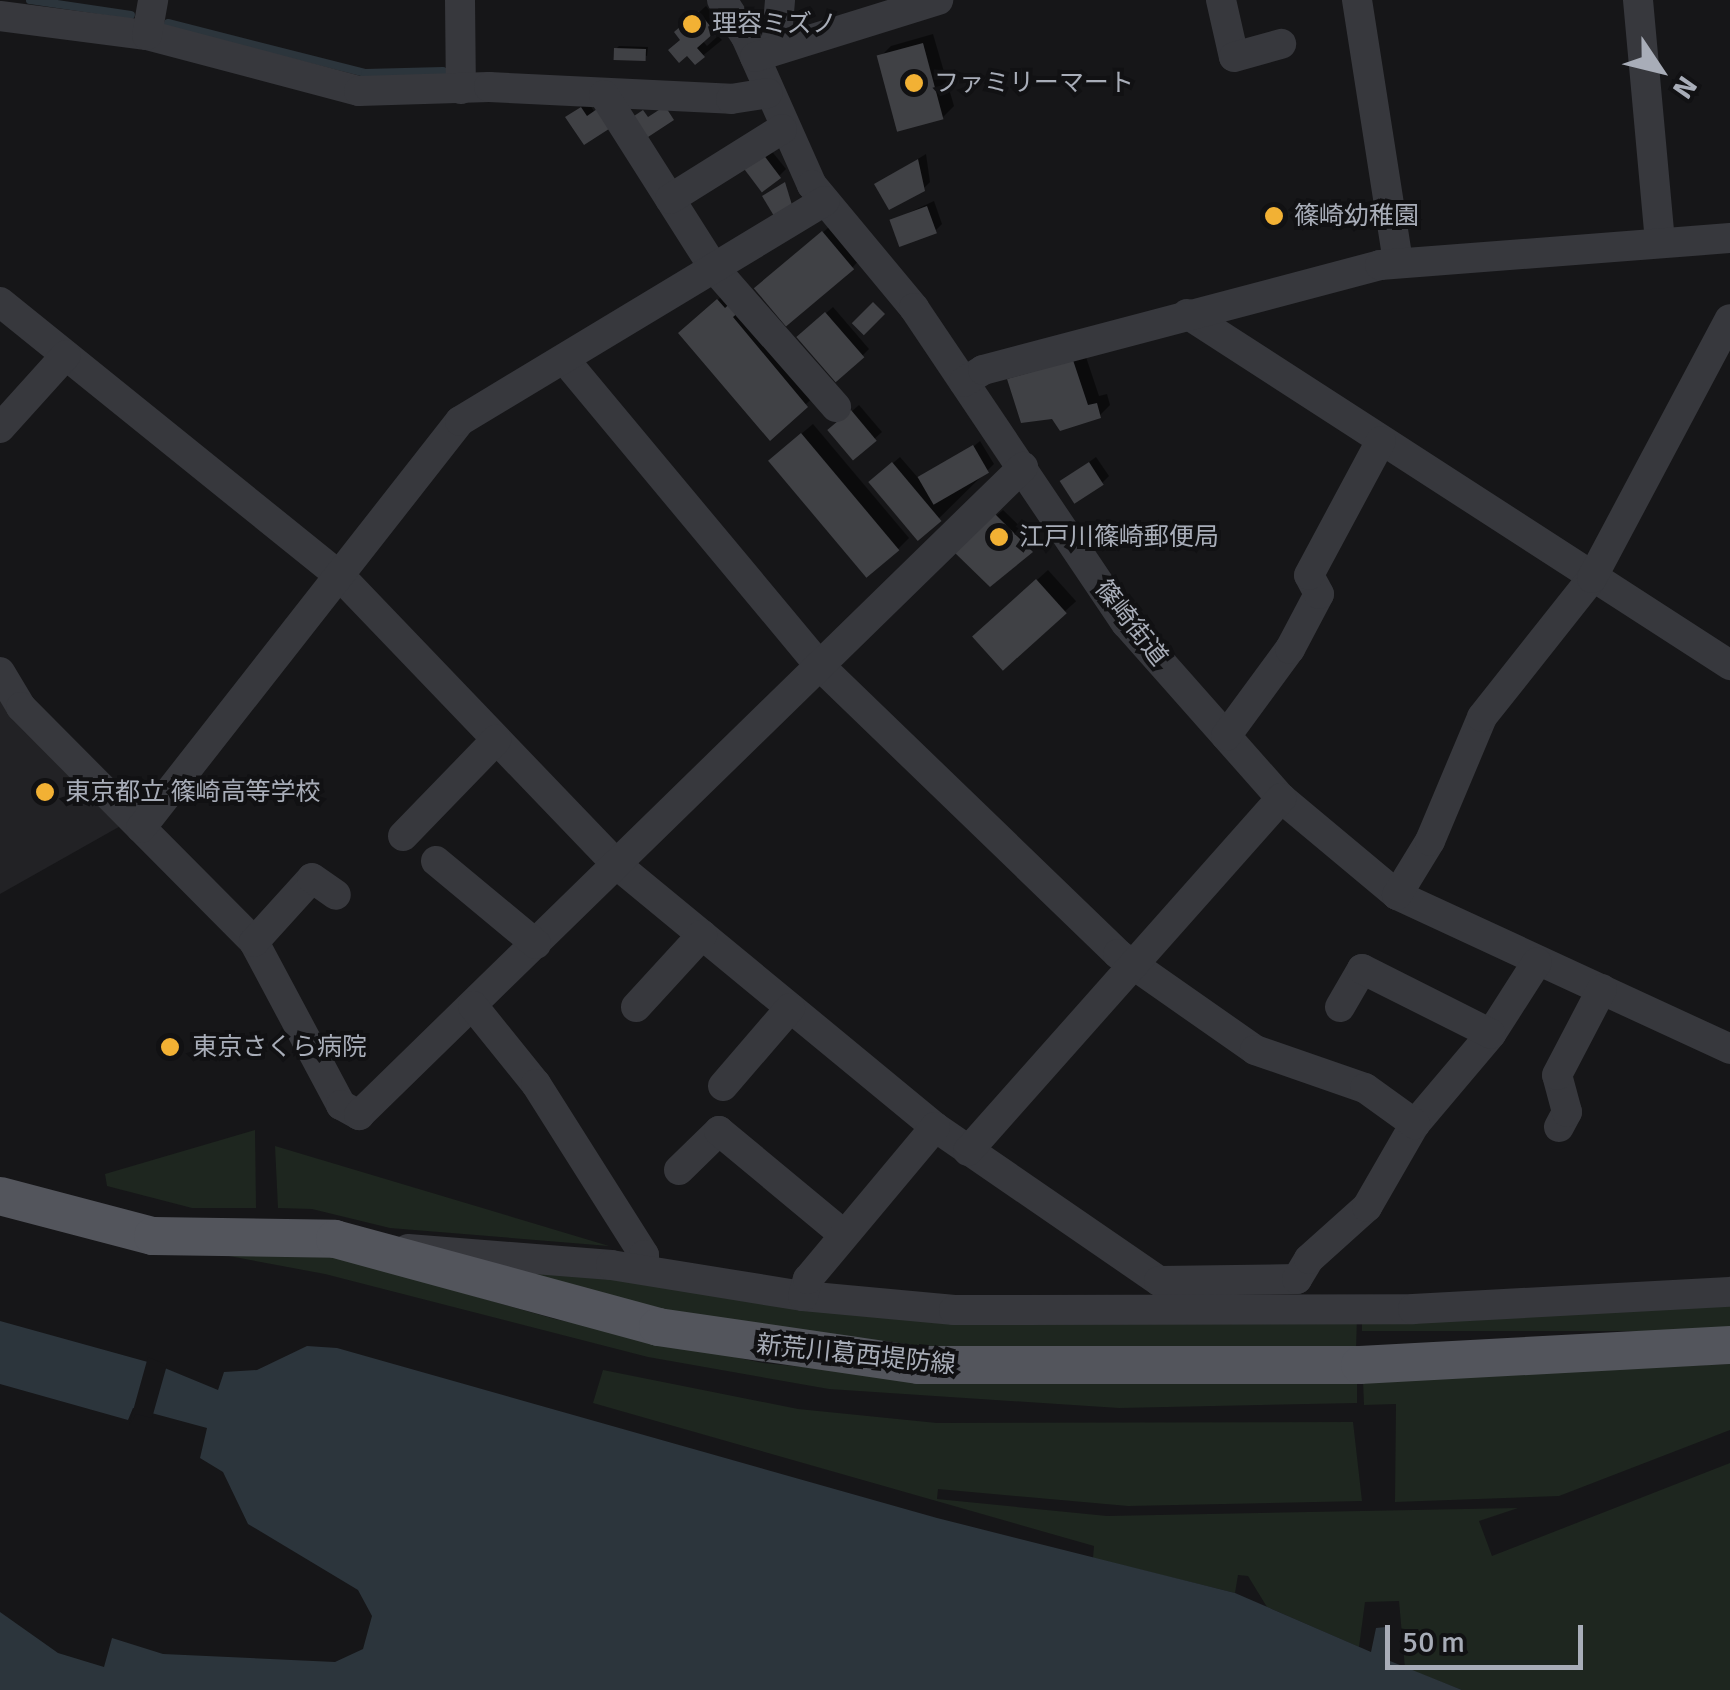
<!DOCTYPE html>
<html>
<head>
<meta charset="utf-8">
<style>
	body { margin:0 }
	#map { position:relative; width:1730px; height:1690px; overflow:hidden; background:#161618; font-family:Signika,"Noto Sans JP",sans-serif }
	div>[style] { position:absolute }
	.built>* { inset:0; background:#222225 }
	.green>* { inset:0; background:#1e261f; transform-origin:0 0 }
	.water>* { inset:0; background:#2c353c }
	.pier>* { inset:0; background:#161618 }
	.shadow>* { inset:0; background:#0007; transform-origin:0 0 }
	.stream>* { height:8px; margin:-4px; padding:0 4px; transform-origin:4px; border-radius:4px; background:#2c353c }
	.building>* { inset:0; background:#404145; transform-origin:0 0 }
	.minor>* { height:30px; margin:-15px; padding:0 15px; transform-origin:15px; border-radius:15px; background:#37383d }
	.major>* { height:38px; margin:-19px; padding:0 19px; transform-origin:19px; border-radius:19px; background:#53555c }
	.dots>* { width:28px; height:28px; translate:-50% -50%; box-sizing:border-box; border:5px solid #111113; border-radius:50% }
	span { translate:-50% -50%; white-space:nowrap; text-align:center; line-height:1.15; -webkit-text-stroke:8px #111113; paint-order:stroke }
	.poi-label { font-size:25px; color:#a8adb8 }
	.left { translate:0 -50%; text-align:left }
	.street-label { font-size:25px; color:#a8adb8 }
	.north { position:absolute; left:1610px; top:20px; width:100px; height:100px; -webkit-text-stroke:8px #111113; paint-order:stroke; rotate:125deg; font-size:28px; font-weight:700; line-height:40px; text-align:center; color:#a8adb8 }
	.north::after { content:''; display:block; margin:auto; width:35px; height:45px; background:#a8adb8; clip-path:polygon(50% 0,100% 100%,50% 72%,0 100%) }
	.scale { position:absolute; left:1385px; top:1625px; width:198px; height:45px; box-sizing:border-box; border:5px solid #a8adb8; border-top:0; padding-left:12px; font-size:30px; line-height:35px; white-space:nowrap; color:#a8adb8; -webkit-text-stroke:8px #111113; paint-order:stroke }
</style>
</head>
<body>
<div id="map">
	<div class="built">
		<div style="clip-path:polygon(0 696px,124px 824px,0 894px)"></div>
	</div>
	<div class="green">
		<div style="clip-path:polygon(255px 1130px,256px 1208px,192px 1208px,107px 1186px,105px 1174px)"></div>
		<div style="clip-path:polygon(275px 1146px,609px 1246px,390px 1228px,312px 1209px,278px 1208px)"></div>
		<div style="clip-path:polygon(309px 1249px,555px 1319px,763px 1363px,975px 1384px,1357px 1379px,1357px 1403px,1119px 1408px,829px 1389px,648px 1357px,325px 1274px,218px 1254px)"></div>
		<div style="clip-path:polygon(459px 1257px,743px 1296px,1357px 1316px,1356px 1351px,913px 1351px,646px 1311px)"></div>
		<div style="left:1730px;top:1301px;width:30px;height:368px;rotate:90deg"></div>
		<div style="clip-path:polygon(1730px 1364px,1730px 1430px,1559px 1496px,1395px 1502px,1396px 1404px,1364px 1405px,1363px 1380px)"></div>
		<div style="clip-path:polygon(603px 1370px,798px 1409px,937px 1423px,1353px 1422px,1362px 1501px,1128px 1506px,938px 1489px,937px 1499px,1107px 1516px,1518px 1508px,1479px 1521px,1492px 1556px,1730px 1463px,1730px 1690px,1462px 1690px,1405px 1668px,1399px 1601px,1365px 1602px,1359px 1647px,1267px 1607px,1248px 1576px,1238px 1575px,1235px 1593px,1093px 1558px,1094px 1546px,593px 1403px)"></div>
	</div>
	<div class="water">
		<div style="clip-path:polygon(0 1321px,155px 1364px,218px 1390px,224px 1372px,257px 1370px,307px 1346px,337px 1348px,937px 1518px,1235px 1593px,1371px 1652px,1376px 1628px,1386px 1627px,1390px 1661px,1462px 1690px,0 1690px,0 1612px,58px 1653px,104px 1667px,112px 1638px,163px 1654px,335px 1662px,363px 1649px,372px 1616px,358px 1590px,248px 1524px,223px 1472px,200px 1458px,207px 1428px,133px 1408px,128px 1420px,0 1384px)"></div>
	</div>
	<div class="pier">
		<div style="clip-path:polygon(148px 1357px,167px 1365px,152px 1418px,136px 1414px,129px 1425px)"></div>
	</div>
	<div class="shadow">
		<div style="clip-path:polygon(706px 6px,720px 23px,702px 40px,707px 46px,718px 36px,722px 40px,695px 62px,684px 26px)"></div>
		<div style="clip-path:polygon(804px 17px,806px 22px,797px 27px,795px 23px)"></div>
		<div style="clip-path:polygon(933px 34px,954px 106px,943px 117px,895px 110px,880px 57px,891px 46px)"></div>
		<div style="clip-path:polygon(619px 46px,648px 47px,647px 56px,616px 49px)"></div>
		<div style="clip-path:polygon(588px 102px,594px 111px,584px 142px,575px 111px)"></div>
		<div style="clip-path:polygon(770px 149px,786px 169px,779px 176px,745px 166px)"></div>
		<div style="clip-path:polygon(926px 154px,930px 182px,923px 189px,877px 184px)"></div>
		<div style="clip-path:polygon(934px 201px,942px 224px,936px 230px,891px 221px)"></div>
		<div style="clip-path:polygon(834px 223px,862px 257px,852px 268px,768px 278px)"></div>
		<div style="clip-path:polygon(729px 290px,817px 394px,770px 437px,692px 323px)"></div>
		<div style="clip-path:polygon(833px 307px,869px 349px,862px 356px,806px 331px)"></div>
		<div style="clip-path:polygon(1084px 351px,1099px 396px,1107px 394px,1110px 405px,1099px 416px,1053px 417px,1010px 380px)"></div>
		<div style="clip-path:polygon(859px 405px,882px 432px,853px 458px,837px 424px)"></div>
		<div style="clip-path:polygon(813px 424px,909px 538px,898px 549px,782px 450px)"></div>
		<div style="clip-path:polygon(980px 441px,994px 464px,919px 538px,878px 476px,900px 457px,926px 487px)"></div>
		<div style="clip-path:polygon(1096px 457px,1109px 476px,1102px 483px,1063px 481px)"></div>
		<div style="clip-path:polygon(1003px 510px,1038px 544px,990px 584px,956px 551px)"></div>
		<div style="left:1048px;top:570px;width:42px;height:99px;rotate:48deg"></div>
	</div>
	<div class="stream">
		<div style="left:30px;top:0;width:102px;rotate:8.4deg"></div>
		<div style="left:168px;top:23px;width:203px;rotate:14.2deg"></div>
		<div style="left:365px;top:73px;width:78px;rotate:-1.5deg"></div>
	</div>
	<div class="building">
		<div style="clip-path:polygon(698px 11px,715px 32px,697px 48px,705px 57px,695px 65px,687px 56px,679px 63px,668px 50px,680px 40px,674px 32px)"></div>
		<div style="left:923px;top:43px;width:79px;height:48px;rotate:75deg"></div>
		<div style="left:614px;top:48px;width:32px;height:12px;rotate:2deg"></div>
		<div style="clip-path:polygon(665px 106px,674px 120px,645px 139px,631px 118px,643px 110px,648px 117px)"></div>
		<div style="clip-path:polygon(581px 107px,587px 116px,600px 107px,612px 127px,584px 145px,565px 117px)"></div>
		<div style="left:763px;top:154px;width:30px;height:24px;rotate:53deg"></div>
		<div style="clip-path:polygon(918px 159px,925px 191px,889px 210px,874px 184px)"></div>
		<div style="clip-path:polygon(785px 182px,792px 205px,774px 216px,762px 196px)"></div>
		<div style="left:927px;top:206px;width:29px;height:40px;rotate:70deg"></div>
		<div style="left:822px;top:231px;width:50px;height:89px;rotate:50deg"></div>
		<div style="clip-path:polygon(737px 297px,745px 307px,733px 317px,808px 407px,770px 441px,678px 333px,717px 299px,725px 308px)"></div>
		<div style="left:873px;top:302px;width:17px;height:30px;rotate:45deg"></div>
		<div style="left:825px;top:312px;width:60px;height:38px;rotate:49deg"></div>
		<div style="clip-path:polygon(1073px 360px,1088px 405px,1097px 403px,1101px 418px,1060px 431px,1052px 419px,1021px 423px,1007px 379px)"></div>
		<div style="left:851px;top:410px;width:40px;height:31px;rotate:50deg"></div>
		<div style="left:801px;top:433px;width:153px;height:43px;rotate:50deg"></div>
		<div style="left:973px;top:445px;width:32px;height:64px;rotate:60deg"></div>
		<div style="left:892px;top:462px;width:77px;height:31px;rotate:50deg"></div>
		<div style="left:1089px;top:462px;width:27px;height:35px;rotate:57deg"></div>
		<div style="clip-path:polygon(995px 514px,1033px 552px,990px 587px,953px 551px)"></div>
		<div style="left:1036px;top:579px;width:46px;height:86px;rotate:48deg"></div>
	</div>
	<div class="minor">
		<div style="left:460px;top:0;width:89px;rotate:89.4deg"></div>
		<div style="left:722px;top:0;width:44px;rotate:57deg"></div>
		<div style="left:746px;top:37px;width:162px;rotate:66deg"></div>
		<div style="left:812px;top:185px;width:160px;rotate:50.3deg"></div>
		<div style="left:914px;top:308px;width:380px;rotate:56.1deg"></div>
		<div style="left:1126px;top:623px;width:234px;rotate:48.5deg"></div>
		<div style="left:1281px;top:798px;width:151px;rotate:39.9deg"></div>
		<div style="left:1397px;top:895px;width:367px;rotate:24.8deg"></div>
		<div style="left:1221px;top:0;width:58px;rotate:77.2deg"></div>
		<div style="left:1234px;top:57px;width:49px;rotate:-15.5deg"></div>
		<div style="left:1357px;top:0;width:266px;rotate:81.1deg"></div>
		<div style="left:1638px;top:0;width:244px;rotate:84.8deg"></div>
		<div style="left:0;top:16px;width:148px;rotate:7.4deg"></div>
		<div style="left:147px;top:35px;width:219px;rotate:14.8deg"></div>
		<div style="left:359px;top:91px;width:130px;rotate:-1.8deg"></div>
		<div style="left:489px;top:87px;width:242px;rotate:2.8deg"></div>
		<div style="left:731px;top:99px;width:37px;rotate:-9deg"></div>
		<div style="left:147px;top:35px;width:36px;rotate:-80deg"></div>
		<div style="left:776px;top:48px;width:48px;rotate:-85.2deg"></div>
		<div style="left:755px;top:57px;width:192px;rotate:-17.3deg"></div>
		<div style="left:604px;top:95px;width:205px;rotate:57.6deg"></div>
		<div style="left:714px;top:268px;width:185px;rotate:48.7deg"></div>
		<div style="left:670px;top:199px;width:132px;rotate:-32deg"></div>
		<div style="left:0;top:302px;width:437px;rotate:38.9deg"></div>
		<div style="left:340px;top:576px;width:399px;rotate:46.2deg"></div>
		<div style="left:616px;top:864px;width:413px;rotate:39.5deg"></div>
		<div style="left:935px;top:1127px;width:272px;rotate:34.5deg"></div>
		<div style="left:1159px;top:1281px;width:138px;rotate:-0.8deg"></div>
		<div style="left:1297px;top:1279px;width:23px;rotate:-59deg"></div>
		<div style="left:1309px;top:1259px;width:78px;rotate:-41.9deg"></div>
		<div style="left:1367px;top:1207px;width:96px;rotate:-60deg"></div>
		<div style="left:1415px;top:1124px;width:118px;rotate:-49.8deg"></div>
		<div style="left:1491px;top:1034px;width:85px;rotate:-57.4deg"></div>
		<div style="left:1187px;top:314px;width:647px;rotate:32.88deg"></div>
		<div style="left:564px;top:359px;width:400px;rotate:50.2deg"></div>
		<div style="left:820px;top:666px;width:414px;rotate:44deg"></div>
		<div style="left:1118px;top:954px;width:167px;rotate:35deg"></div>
		<div style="left:1255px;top:1050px;width:116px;rotate:19.1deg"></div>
		<div style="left:1365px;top:1088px;width:62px;rotate:35.8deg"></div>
		<div style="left:964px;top:382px;width:22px;rotate:-32deg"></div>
		<div style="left:983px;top:370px;width:411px;rotate:-14.8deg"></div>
		<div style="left:1380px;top:265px;width:351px;rotate:-4.4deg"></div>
		<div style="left:0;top:428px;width:98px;rotate:-47.9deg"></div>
		<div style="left:0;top:672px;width:41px;rotate:59deg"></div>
		<div style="left:21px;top:707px;width:331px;rotate:45.2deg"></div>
		<div style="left:254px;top:942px;width:185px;rotate:61.9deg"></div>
		<div style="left:341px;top:1105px;width:21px;rotate:29deg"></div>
		<div style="left:359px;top:1115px;width:928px;rotate:-44.3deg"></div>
		<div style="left:1226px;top:736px;width:108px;rotate:-53.7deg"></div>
		<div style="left:1290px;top:649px;width:62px;rotate:-62.2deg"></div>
		<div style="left:1319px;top:594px;width:21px;rotate:-118deg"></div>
		<div style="left:1309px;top:575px;width:152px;rotate:-61.8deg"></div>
		<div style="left:141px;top:828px;width:517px;rotate:-51.91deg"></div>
		<div style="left:460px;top:421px;width:426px;rotate:-31.1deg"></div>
		<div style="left:403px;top:836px;width:134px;rotate:-45.9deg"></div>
		<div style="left:436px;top:861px;width:130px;rotate:39.7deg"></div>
		<div style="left:1397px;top:895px;width:63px;rotate:-58.6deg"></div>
		<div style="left:1430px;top:841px;width:134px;rotate:-67.2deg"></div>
		<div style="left:1482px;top:717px;width:177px;rotate:-51.6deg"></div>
		<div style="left:1592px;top:578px;width:293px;rotate:-62deg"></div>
		<div style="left:254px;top:942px;width:86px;rotate:-47.8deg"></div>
		<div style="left:312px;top:878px;width:29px;rotate:35deg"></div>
		<div style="left:473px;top:1006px;width:100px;rotate:51.1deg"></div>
		<div style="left:536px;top:1084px;width:202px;rotate:57.7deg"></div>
		<div style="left:644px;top:1255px;width:14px;rotate:90deg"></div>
		<div style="left:636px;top:1007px;width:98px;rotate:-47.5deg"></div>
		<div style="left:1340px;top:1007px;width:44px;rotate:-59.9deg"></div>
		<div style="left:1362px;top:969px;width:144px;rotate:26.7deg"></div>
		<div style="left:723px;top:1086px;width:103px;rotate:-49.3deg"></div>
		<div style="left:1559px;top:1127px;width:17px;rotate:-62deg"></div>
		<div style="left:1567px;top:1112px;width:38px;rotate:-105deg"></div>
		<div style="left:1557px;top:1075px;width:97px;rotate:-62.4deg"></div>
		<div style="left:968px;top:1151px;width:472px;rotate:-48.4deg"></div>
		<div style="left:679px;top:1170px;width:56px;rotate:-44.3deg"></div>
		<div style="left:719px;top:1131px;width:161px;rotate:39.7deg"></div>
		<div style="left:408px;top:1249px;width:204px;rotate:4.5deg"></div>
		<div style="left:611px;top:1265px;width:194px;rotate:9.2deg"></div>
		<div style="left:803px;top:1296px;width:152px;rotate:5.3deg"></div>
		<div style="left:954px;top:1310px;width:459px;rotate:-0.1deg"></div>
		<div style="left:1413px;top:1309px;width:317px;rotate:-3.1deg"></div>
		<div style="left:803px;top:1296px;width:18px;rotate:-74deg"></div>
		<div style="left:808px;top:1279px;width:198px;rotate:-50.1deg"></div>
	</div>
	<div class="major">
		<div style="left:0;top:1196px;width:158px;rotate:14.7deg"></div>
		<div style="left:153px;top:1236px;width:182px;rotate:0.9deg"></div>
		<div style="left:335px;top:1239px;width:335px;rotate:15.2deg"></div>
		<div style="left:658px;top:1327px;width:263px;rotate:8.3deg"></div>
		<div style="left:918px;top:1365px;width:442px"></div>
		<div style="left:1360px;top:1365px;width:371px;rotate:-3.1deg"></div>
	</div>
	<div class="dots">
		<div style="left:692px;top:24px;background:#f2b134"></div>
		<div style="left:914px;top:83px;background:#f2b134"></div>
		<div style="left:1274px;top:216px;background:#f2b134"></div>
		<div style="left:999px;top:537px;background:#f2b134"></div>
		<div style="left:45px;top:792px;background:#f2b134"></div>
		<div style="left:170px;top:1047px;background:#f2b134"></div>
	</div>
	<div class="poi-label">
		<span class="left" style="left:712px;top:24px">理容ミズノ</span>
		<span class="left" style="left:934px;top:83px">ファミリーマート</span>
		<span class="left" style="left:1294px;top:216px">篠崎幼稚園</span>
		<span class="left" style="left:1019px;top:537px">江戸川篠崎郵便局</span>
		<span class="left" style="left:65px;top:792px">東京都立 篠崎高等学校</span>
		<span class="left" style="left:192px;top:1047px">東京さくら病院</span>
	</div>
	<div class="street-label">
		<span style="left:1131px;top:623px;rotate:52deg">篠崎街道</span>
		<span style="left:856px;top:1355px;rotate:6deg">新荒川葛西堤防線</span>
	</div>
	<div class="north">N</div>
	<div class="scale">50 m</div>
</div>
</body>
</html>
